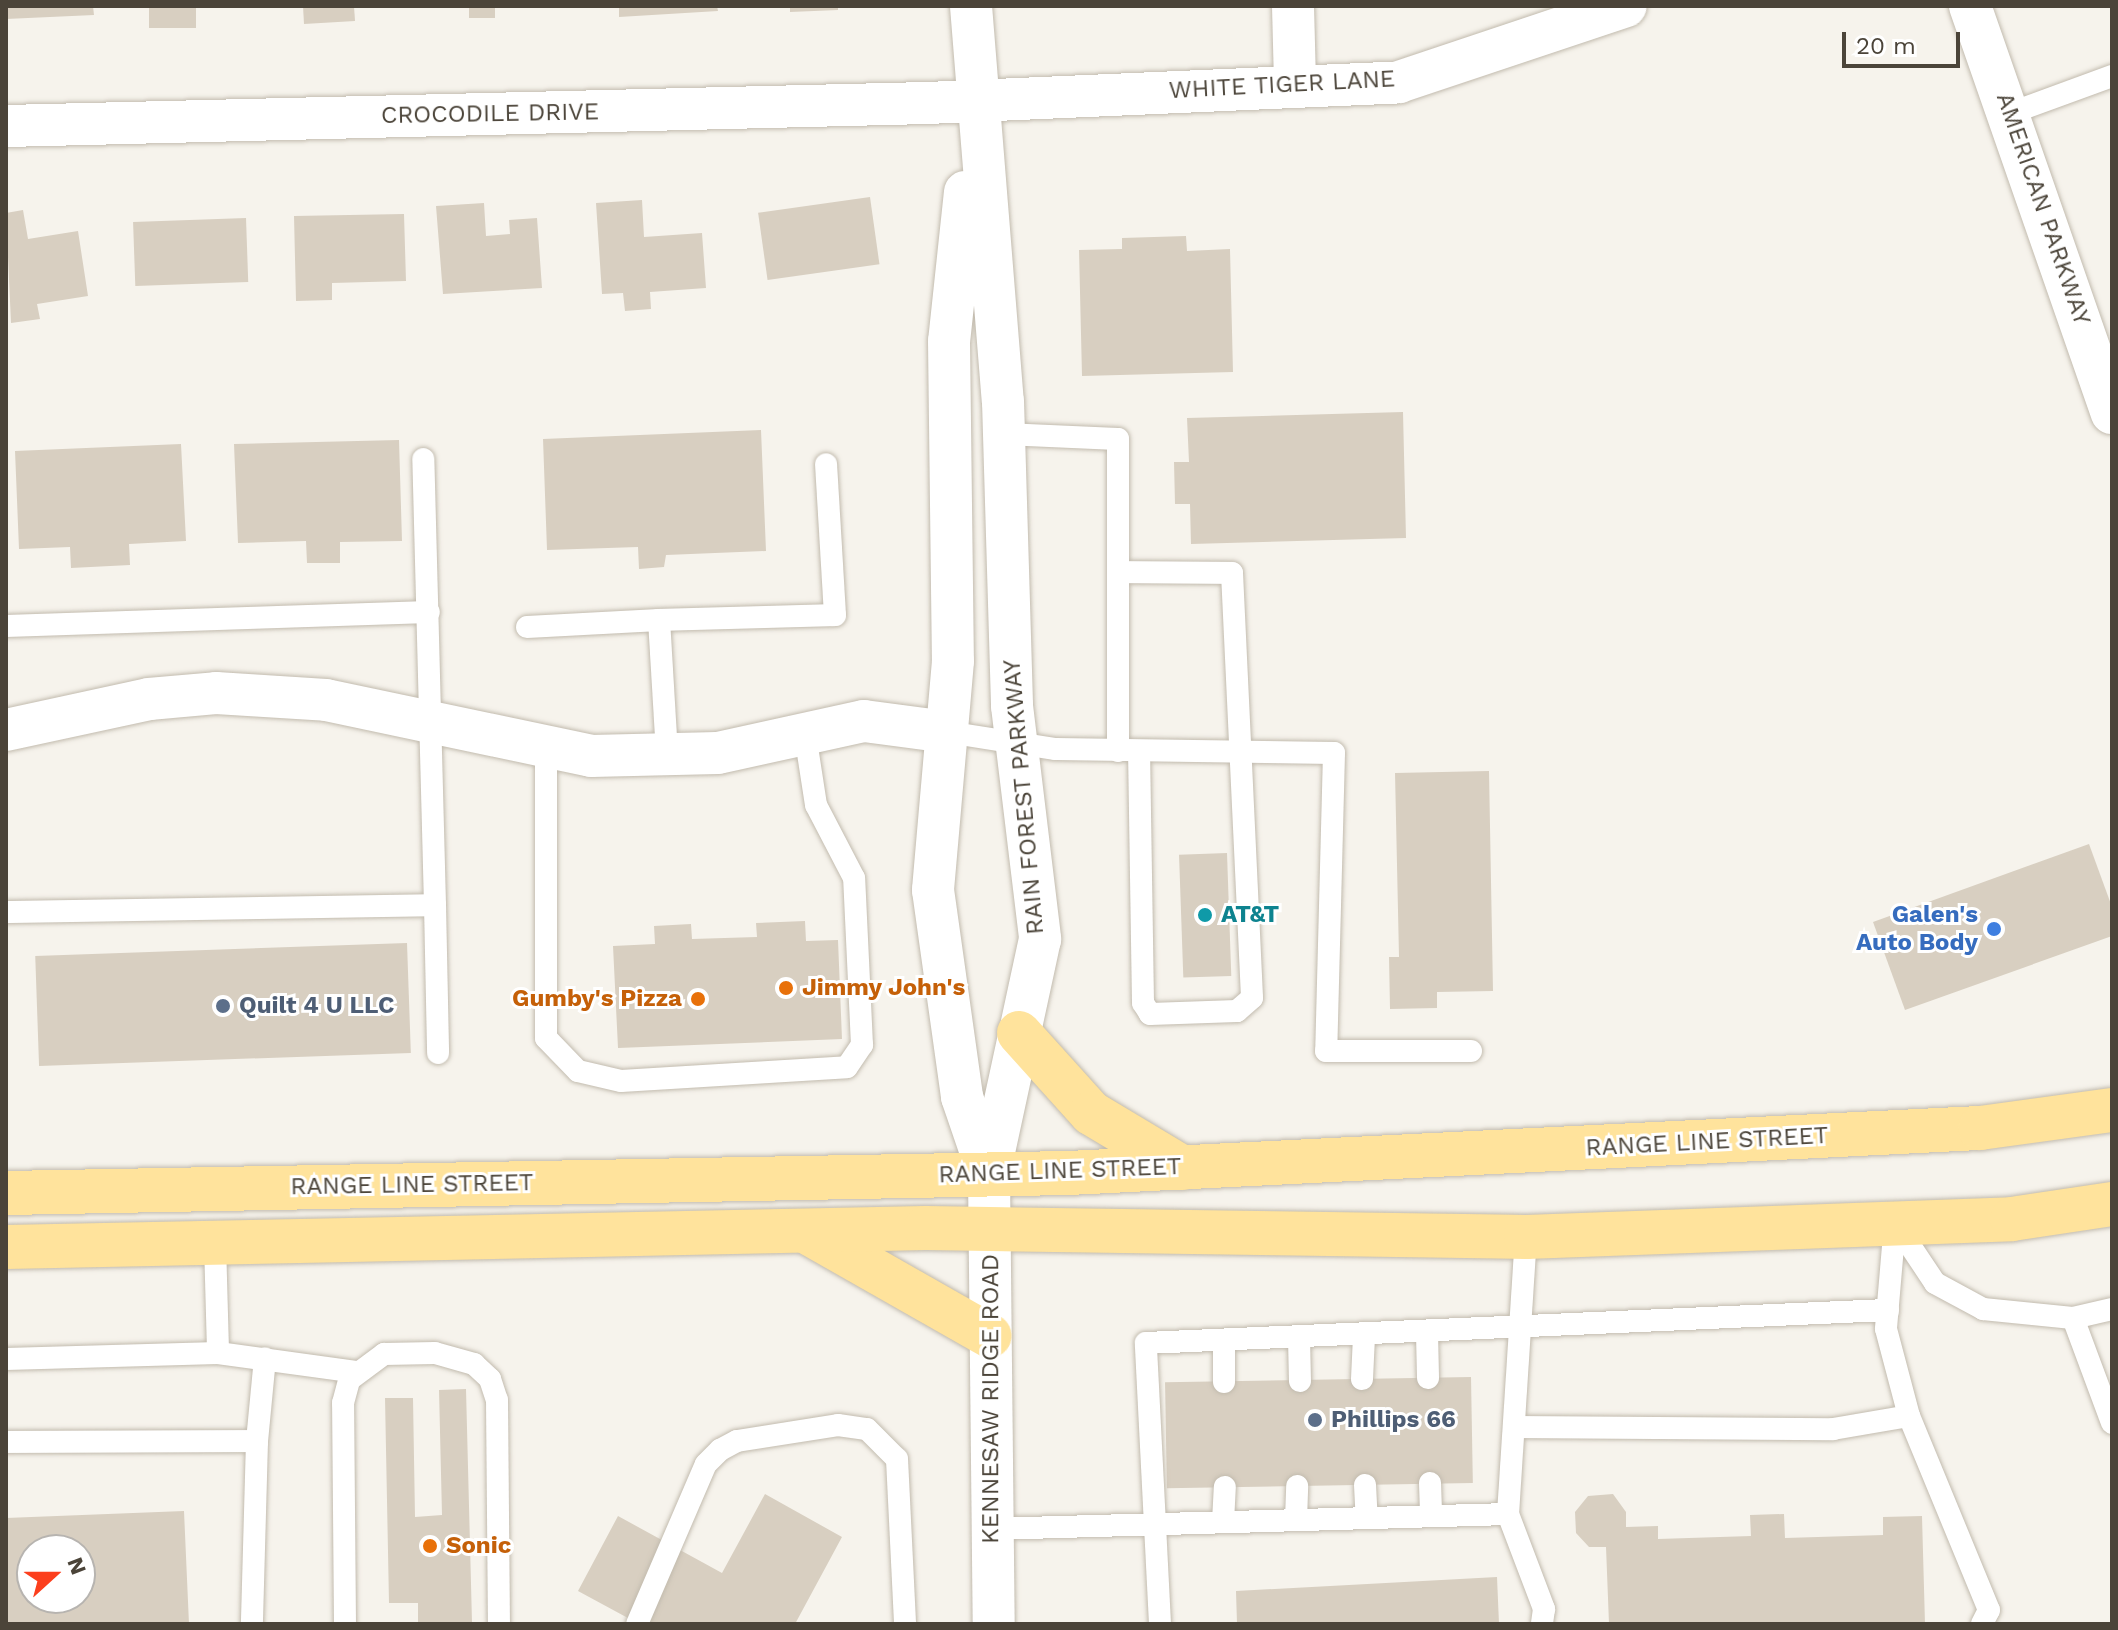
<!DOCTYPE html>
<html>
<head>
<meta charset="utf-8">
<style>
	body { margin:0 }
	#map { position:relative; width:2118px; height:1630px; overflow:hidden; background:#f6f3ec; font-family:"Work Sans",sans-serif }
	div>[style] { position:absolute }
	.building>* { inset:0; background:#d8cfc1; transform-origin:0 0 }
	.roads { filter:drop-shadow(0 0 2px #c2bbae) drop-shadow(0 0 2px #c2bbae) }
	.lane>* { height:22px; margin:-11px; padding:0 11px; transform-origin:11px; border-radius:11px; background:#fff }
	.street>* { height:42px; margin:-21px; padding:0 21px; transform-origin:21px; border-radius:21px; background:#fff }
	.primary>* { height:44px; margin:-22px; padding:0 22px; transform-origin:22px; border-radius:22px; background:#ffe39c }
	.dots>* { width:22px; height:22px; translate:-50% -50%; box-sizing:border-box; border:4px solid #fff; border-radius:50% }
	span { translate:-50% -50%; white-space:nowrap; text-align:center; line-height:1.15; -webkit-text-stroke:6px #fff; paint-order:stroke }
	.street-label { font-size:24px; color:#4b4439 }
	.culture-label { font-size:24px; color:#0d838f; font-weight:700 }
	.left { translate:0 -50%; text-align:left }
	.shop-label { font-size:24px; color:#366cbe; font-weight:700 }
	.right { translate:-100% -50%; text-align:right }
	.food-label { font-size:24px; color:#c56008; font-weight:700 }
	.service-label { font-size:24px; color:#4e5e75; font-weight:700 }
	.frame { position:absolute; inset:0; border:8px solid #4b4439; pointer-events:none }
	.north { position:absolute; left:16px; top:1534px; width:80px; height:80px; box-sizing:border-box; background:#fff; border:2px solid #b7b4b0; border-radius:50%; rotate:69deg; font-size:22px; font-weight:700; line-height:32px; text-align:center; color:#4b4439 }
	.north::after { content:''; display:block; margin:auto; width:28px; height:36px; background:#fc3f1d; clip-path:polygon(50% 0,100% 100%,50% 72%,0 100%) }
	.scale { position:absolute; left:1842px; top:32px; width:118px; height:36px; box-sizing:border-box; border:4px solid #4b4439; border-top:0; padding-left:10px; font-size:24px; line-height:28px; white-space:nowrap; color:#4b4439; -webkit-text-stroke:6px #fff; paint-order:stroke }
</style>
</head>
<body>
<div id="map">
	<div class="building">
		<div style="clip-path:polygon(6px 6px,93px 6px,94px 15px,6px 19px)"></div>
		<div style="left:149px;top:6px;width:47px;height:22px"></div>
		<div style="clip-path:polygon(303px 6px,354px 6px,355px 21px,304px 24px)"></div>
		<div style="left:469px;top:6px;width:26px;height:12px"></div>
		<div style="clip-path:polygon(619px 6px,717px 6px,718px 11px,619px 17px)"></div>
		<div style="clip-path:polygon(790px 6px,838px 6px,838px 10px,790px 12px)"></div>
		<div style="left:870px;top:197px;width:68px;height:113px;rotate:82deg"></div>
		<div style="clip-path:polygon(642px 200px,644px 237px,702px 233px,706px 288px,650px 292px,651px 309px,625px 311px,623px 293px,602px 294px,596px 203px)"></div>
		<div style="clip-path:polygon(484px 203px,486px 236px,510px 234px,509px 220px,537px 218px,542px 288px,443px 294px,436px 206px)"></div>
		<div style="clip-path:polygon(23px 210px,28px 239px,78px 231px,88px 296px,37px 304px,40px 319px,11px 323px,6px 213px)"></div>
		<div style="clip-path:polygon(404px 214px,406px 281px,332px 283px,332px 300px,296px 301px,294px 216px)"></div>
		<div style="left:246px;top:218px;width:64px;height:113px;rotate:88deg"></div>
		<div style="clip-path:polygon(1186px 236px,1187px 251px,1230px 249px,1233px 372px,1082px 376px,1079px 250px,1122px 249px,1122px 238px)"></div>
		<div style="clip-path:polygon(1403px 412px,1406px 538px,1191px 544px,1190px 504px,1175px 504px,1174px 462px,1189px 462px,1187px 418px)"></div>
		<div style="clip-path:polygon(761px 430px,766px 551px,666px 555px,664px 567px,639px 569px,638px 547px,547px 550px,543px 439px)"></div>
		<div style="clip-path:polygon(399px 440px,402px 541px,340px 542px,340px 563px,307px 563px,306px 541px,238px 543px,234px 444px)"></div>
		<div style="clip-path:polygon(181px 444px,186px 541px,129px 544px,130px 565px,71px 568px,70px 547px,19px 549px,15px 451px)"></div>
		<div style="clip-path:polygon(1489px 771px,1493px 991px,1437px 992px,1437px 1008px,1390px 1009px,1389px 957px,1399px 957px,1395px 773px)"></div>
		<div style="clip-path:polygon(2089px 844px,2112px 907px,2112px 936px,1905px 1010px,1873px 922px)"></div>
		<div style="left:1227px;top:853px;width:123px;height:48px;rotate:88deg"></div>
		<div style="clip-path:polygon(805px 921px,806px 941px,838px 940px,842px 1039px,618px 1048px,613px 946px,655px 944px,654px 926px,691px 924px,692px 939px,757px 937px,756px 923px)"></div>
		<div style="left:407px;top:943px;width:110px;height:372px;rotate:88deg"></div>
		<div style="left:1471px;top:1377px;width:106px;height:306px;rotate:89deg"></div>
		<div style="clip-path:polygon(466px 1389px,472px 1622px,418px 1624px,418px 1603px,389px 1603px,385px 1398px,413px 1398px,415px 1517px,442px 1515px,439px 1390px)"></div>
		<div style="clip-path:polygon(765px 1494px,842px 1537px,795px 1624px,639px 1624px,578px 1591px,618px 1516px,722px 1573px)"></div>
		<div style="clip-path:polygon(1613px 1494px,1626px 1512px,1626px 1527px,1658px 1526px,1658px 1539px,1751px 1536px,1750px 1515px,1784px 1514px,1785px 1538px,1883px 1535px,1883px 1517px,1922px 1516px,1925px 1624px,1609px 1624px,1606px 1547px,1589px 1547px,1576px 1533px,1575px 1512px,1588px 1496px)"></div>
		<div style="clip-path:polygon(evenodd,184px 1511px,189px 1624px,6px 1624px,6px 1518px,184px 1511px,32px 1550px,80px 1550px,80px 1598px,32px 1598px,32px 1550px)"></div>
		<div style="clip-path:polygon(1497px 1577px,1499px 1624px,1237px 1624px,1236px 1591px)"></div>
	</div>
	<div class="roads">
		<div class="lane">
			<div style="left:2011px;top:113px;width:108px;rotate:-20.1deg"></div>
			<div style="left:1004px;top:434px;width:114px;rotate:2.5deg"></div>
			<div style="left:1118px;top:439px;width:312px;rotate:90deg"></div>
			<div style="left:1118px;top:572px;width:114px;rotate:0.5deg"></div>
			<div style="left:1232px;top:573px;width:425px;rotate:87.3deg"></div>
			<div style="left:1252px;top:998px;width:20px;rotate:139deg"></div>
			<div style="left:1237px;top:1011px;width:87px;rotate:178deg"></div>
			<div style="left:1150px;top:1014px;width:13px;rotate:-122deg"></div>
			<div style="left:1143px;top:1003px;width:250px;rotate:-90.9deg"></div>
			<div style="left:6px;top:626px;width:423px;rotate:-1.9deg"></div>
			<div style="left:527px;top:627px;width:132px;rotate:-3deg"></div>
			<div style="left:947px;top:732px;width:110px;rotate:8.9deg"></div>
			<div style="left:1056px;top:749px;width:278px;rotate:0.8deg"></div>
			<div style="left:1334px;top:753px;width:298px;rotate:91.5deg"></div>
			<div style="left:1326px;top:1051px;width:145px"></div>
			<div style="left:546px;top:747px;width:291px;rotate:90deg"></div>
			<div style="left:546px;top:1038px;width:46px;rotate:45.9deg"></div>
			<div style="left:578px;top:1071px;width:44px;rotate:13.1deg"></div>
			<div style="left:621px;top:1081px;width:226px;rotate:-3.5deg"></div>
			<div style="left:847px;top:1067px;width:27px;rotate:-56deg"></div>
			<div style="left:862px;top:1045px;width:167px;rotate:-92.7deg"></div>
			<div style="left:854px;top:878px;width:82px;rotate:-117.5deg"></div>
			<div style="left:816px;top:805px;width:72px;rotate:-98.8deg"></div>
			<div style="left:667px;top:754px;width:134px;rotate:-93.4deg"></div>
			<div style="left:659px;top:620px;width:176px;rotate:-1.6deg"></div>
			<div style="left:835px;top:615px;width:151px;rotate:-93.4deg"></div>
			<div style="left:435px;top:905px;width:148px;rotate:88.8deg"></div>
			<div style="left:6px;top:912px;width:429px;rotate:-0.9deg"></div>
			<div style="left:435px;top:905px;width:446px;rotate:-91.5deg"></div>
			<div style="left:1895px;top:1223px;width:106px;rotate:94.9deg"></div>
			<div style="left:1886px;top:1329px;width:90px;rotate:75.2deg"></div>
			<div style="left:1909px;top:1416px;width:210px;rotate:67.6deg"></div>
			<div style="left:1989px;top:1610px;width:16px;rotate:117deg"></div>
			<div style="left:1895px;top:1223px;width:72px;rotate:56.3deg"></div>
			<div style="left:1935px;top:1283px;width:55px;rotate:28.4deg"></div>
			<div style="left:1983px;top:1309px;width:90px;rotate:5.7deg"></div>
			<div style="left:215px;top:1243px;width:110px;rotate:88.4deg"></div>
			<div style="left:218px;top:1353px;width:139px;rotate:7.8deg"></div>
			<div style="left:2112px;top:1309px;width:40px;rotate:167deg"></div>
			<div style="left:2073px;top:1318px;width:112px;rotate:69.6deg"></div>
			<div style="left:1427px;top:1333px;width:45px;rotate:88.7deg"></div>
			<div style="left:1299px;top:1338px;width:43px;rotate:88.7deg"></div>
			<div style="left:1224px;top:1340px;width:42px;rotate:90deg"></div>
			<div style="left:6px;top:1359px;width:212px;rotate:-1.6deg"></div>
			<div style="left:1362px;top:1379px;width:43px;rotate:-87.3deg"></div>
			<div style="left:1514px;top:1427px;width:319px;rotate:0.4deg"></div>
			<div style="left:1833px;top:1429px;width:77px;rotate:-9.7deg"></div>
			<div style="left:257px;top:1441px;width:83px;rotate:-84.5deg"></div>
			<div style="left:6px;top:1442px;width:251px;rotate:-0.2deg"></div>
			<div style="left:257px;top:1441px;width:183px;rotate:91.6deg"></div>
			<div style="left:1430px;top:1483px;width:33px;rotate:88deg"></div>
			<div style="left:1365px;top:1485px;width:33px;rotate:87deg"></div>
			<div style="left:1508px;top:1514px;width:102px;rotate:69.2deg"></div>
			<div style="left:1544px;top:1609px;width:15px;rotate:98deg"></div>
			<div style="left:1296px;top:1520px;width:34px;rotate:-88deg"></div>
			<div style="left:1223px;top:1522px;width:35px;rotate:-87deg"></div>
			<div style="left:991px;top:1529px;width:517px;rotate:-1.66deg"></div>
			<div style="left:1508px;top:1514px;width:278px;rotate:-86.3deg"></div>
			<div style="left:345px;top:1624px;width:221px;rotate:-90.5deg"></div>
			<div style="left:343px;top:1403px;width:24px;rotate:-75deg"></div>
			<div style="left:349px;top:1380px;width:44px;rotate:-36.6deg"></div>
			<div style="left:384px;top:1354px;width:51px;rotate:-1.1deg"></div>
			<div style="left:435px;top:1353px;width:41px;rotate:15.8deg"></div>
			<div style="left:474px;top:1364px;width:22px;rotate:43deg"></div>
			<div style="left:490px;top:1379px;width:22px;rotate:72deg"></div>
			<div style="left:497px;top:1400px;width:224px;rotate:89.5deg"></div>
			<div style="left:637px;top:1624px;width:174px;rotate:-66.7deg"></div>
			<div style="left:706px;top:1464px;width:20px;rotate:-45deg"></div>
			<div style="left:720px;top:1450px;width:19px;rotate:-28deg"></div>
			<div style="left:737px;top:1441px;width:102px;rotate:-9deg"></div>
			<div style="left:838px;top:1425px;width:29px;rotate:8deg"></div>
			<div style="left:867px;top:1429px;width:42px;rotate:45deg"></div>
			<div style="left:897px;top:1459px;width:165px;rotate:87.2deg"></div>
			<div style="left:1160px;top:1624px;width:281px;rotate:-92.9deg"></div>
			<div style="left:1146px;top:1343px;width:743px;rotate:-2.55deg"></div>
		</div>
		<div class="street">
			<div style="left:971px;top:6px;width:396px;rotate:85.4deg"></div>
			<div style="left:1003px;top:401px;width:305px;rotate:88.3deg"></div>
			<div style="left:1012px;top:706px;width:235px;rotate:83.1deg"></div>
			<div style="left:1040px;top:939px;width:240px;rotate:102.2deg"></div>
			<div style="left:989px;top:1174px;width:450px;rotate:89.4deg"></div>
			<div style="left:1293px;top:6px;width:77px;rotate:88.5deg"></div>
			<div style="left:1970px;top:6px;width:431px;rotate:70.8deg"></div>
			<div style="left:6px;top:126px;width:921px;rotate:-1.43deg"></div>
			<div style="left:927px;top:103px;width:472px;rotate:-2.5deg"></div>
			<div style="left:1399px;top:82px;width:239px;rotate:-18.5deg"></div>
			<div style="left:965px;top:192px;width:150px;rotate:96.1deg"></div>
			<div style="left:949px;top:341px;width:320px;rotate:89.3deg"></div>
			<div style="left:953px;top:661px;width:230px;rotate:95deg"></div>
			<div style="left:933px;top:890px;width:209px;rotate:82deg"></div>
			<div style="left:962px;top:1097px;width:80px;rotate:71.1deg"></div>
			<div style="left:6px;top:730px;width:146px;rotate:-12.2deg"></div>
			<div style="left:149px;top:699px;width:67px;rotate:-5.1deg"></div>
			<div style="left:216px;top:693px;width:110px;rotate:3.6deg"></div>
			<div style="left:326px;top:700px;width:271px;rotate:11.9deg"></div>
			<div style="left:591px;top:756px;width:127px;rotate:-1.4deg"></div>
			<div style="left:718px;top:753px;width:149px;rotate:-12.4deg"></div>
			<div style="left:864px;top:721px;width:84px;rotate:7.5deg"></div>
		</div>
		<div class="primary">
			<div style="left:1019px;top:1033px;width:108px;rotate:48deg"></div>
			<div style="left:1091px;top:1113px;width:107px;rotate:30.9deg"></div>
			<div style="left:6px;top:1193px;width:1063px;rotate:-1.08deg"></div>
			<div style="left:1069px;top:1173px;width:912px;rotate:-2.83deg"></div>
			<div style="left:1980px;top:1128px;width:133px;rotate:-7.8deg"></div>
			<div style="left:807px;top:1232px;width:210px;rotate:29.6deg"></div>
			<div style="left:6px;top:1247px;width:920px;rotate:-1.18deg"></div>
			<div style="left:926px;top:1228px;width:600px;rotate:0.86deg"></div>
			<div style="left:1526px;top:1237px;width:486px;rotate:-2.1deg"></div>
			<div style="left:2012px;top:1219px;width:101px;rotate:-8.5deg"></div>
		</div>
	</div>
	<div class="dots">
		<div style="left:1205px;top:915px;background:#0f9aa8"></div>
		<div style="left:1994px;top:929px;background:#3f7fe0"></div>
		<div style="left:786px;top:988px;background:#e8710a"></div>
		<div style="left:698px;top:999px;background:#e8710a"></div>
		<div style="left:223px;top:1006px;background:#5c6f8a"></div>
		<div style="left:1315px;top:1420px;background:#5c6f8a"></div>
		<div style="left:430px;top:1546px;background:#e8710a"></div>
	</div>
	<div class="street-label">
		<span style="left:1282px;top:85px;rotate:-3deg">WHITE TIGER LANE</span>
		<span style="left:490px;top:114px;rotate:-1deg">CROCODILE DRIVE</span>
		<span style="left:2043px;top:209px;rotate:71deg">AMERICAN PARKWAY</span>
		<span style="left:1024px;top:797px;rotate:-95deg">RAIN FOREST PARKWAY</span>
		<span style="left:1707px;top:1142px;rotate:-3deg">RANGE LINE STREET</span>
		<span style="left:1060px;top:1171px;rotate:-2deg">RANGE LINE STREET</span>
		<span style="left:412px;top:1185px;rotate:-1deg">RANGE LINE STREET</span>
		<span style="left:991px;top:1399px;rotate:-90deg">KENNESAW RIDGE ROAD</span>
	</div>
	<div class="culture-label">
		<span class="left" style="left:1221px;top:915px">AT&amp;T</span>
	</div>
	<div class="shop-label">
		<span class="right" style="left:1978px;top:929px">Galen's<br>Auto Body</span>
	</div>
	<div class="food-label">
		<span class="left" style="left:802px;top:988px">Jimmy John's</span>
		<span class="right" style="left:682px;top:999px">Gumby's Pizza</span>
		<span class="left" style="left:446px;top:1546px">Sonic</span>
	</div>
	<div class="service-label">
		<span class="left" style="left:239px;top:1006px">Quilt 4 U LLC</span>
		<span class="left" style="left:1331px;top:1420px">Phillips 66</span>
	</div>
	<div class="frame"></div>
	<div class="north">N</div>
	<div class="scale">20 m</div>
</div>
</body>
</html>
